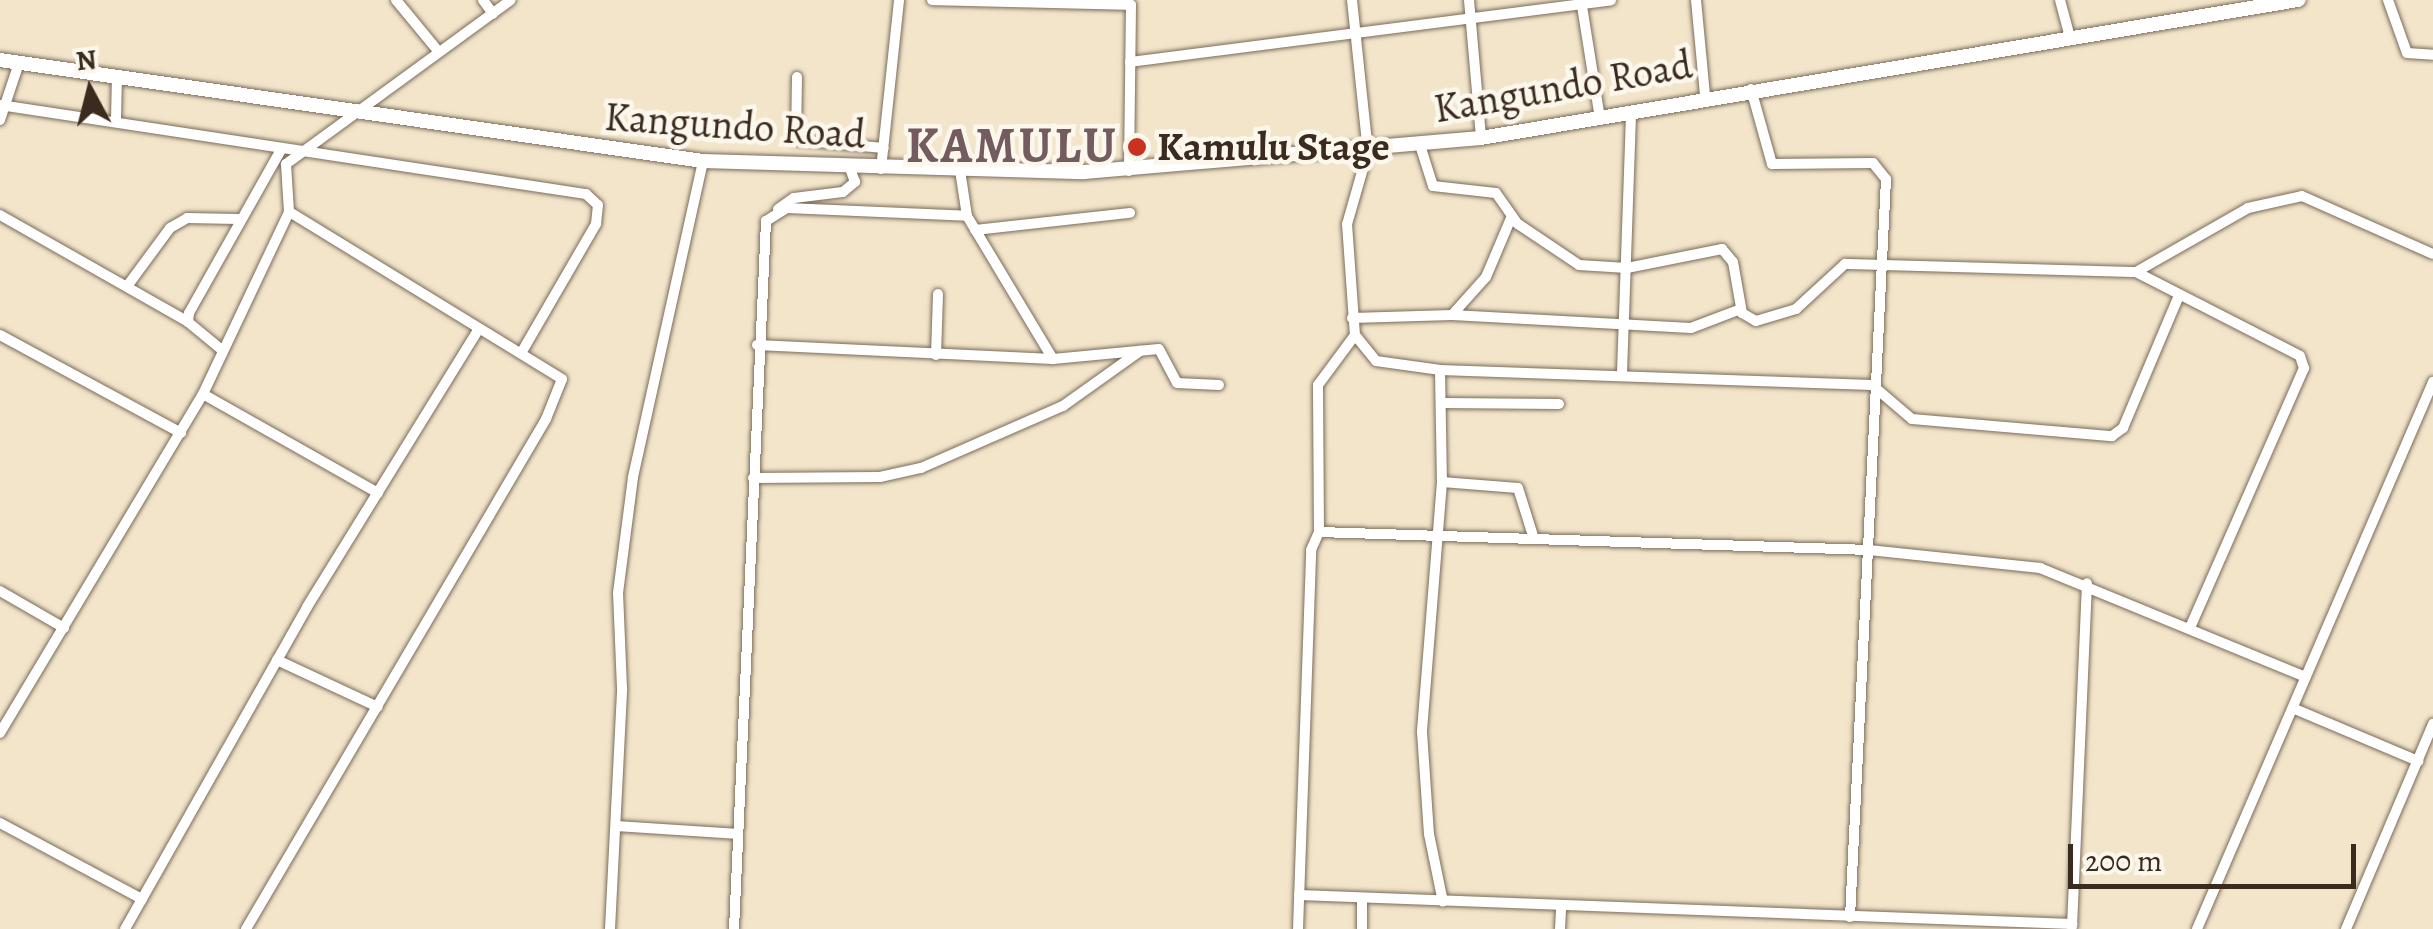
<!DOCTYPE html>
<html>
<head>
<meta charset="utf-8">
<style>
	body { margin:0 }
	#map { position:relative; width:2433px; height:929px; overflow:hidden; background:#f2e5ca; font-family:Alegreya,serif }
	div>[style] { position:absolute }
	.roads { filter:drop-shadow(0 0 2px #7b6b5a) drop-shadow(0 0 2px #7b6b5a) }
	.minor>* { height:10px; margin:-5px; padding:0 5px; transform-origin:5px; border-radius:5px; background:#fff }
	.highway>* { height:14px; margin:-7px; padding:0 7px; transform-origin:7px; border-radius:7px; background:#fff }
	.dots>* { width:28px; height:28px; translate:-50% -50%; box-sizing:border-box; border:5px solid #fbf7ec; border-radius:50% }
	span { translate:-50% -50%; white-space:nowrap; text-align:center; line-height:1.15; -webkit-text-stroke:9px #fbf7ec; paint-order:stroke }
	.street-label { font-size:40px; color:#3b2a1e }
	.poi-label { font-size:40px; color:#3b2a1e; font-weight:700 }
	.left { translate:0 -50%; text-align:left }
	.district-label { font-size:50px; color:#735b5f; font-weight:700; letter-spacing:2.5px }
	.north { position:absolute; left:40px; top:40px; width:100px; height:100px; -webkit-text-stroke:8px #fbf7ec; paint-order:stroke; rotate:353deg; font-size:28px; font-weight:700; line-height:40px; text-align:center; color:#3b2a1e }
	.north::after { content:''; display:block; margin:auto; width:35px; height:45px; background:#3b2a1e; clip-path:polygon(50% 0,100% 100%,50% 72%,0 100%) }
	.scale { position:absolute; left:2068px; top:844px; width:288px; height:45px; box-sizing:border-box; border:5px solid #3b2a1e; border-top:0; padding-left:12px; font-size:30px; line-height:35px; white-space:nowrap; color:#3b2a1e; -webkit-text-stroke:8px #fbf7ec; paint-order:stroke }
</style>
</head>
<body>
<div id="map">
	<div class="roads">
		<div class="minor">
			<div style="left:396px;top:0;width:66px;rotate:50.5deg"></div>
			<div style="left:483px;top:0;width:17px;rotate:54deg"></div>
			<div style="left:932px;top:0;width:199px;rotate:1.4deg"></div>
			<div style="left:1131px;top:5px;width:166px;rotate:90.7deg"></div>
			<div style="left:1352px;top:0;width:152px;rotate:84deg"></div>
			<div style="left:1368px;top:151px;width:76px;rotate:106deg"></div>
			<div style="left:1347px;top:224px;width:111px;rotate:85.9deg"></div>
			<div style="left:1355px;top:335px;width:33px;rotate:51deg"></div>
			<div style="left:1376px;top:361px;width:65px;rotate:8deg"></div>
			<div style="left:1440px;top:370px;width:112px;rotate:89deg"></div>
			<div style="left:1442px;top:482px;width:251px;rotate:94.6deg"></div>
			<div style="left:1422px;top:732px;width:102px;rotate:86.1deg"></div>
			<div style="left:1429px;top:834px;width:69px;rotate:78.4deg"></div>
			<div style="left:1469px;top:0;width:139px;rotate:85deg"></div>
			<div style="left:1581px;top:0;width:121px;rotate:80.9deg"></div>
			<div style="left:1696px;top:0;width:95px;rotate:84.6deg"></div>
			<div style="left:2060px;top:0;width:38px;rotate:75deg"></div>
			<div style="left:2388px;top:0;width:56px;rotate:70.3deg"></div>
			<div style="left:2407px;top:53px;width:26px;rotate:4deg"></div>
			<div style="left:1130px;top:62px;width:485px;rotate:-7.3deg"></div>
			<div style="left:797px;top:77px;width:63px;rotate:90.9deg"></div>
			<div style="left:796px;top:140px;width:88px;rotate:5.2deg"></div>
			<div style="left:1751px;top:89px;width:78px;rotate:74.4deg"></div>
			<div style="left:1772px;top:164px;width:101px;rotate:-0.6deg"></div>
			<div style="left:1873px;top:163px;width:21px;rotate:51deg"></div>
			<div style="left:1886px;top:179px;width:739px;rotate:92.79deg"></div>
			<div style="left:0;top:105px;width:593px;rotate:8.64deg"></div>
			<div style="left:586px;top:194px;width:16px;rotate:43deg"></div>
			<div style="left:598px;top:205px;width:19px;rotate:96deg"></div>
			<div style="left:596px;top:224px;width:146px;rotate:120.1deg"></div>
			<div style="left:116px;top:119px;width:43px;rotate:-88.7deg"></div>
			<div style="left:0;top:120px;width:60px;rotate:-71.6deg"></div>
			<div style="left:1420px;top:145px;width:43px;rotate:72.4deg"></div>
			<div style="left:1433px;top:186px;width:63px;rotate:6.3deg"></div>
			<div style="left:1496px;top:193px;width:38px;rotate:55deg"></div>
			<div style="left:1518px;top:224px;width:73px;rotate:33.9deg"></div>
			<div style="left:1579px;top:265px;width:48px;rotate:3.6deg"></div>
			<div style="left:1627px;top:268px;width:97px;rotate:-11.3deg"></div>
			<div style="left:1722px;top:249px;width:17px;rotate:50deg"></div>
			<div style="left:1733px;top:262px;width:52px;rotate:80deg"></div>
			<div style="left:1742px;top:313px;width:16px;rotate:30deg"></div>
			<div style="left:1756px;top:321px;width:42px;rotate:-16.7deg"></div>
			<div style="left:1796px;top:309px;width:67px;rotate:-42.6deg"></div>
			<div style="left:1845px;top:264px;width:291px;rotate:1.6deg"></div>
			<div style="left:2136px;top:272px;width:184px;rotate:27.1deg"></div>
			<div style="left:2300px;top:356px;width:13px;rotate:72deg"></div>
			<div style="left:2304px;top:368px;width:281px;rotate:113.7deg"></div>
			<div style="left:881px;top:169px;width:170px;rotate:-83.9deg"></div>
			<div style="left:778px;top:209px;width:19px;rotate:-35deg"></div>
			<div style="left:794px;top:198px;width:49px;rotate:-7deg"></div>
			<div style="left:843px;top:192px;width:16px;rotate:-40deg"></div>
			<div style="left:855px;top:182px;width:15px;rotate:-110deg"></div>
			<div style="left:0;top:215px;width:216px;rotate:29.6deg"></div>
			<div style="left:967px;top:216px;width:167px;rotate:59deg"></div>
			<div style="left:975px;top:230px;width:156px;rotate:-6.3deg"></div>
			<div style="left:2136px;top:272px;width:129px;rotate:-29.7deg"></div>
			<div style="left:2248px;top:208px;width:55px;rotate:-12.5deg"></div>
			<div style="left:2302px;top:196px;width:143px;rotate:23.9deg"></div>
			<div style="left:128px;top:285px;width:71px;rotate:-53.6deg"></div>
			<div style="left:170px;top:228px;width:20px;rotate:-30deg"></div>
			<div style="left:187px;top:218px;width:51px;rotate:1.1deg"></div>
			<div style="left:1452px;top:315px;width:239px;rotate:3.1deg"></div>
			<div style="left:1691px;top:328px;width:53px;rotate:-20.8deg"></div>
			<div style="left:1352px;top:318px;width:100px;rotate:-1.7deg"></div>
			<div style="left:1452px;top:315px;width:51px;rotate:-48.2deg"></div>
			<div style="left:1486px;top:277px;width:64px;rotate:-67deg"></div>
			<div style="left:0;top:335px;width:206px;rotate:28.4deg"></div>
			<div style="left:757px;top:345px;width:296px;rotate:2.7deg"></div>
			<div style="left:1053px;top:359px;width:106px;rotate:-5.4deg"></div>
			<div style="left:1159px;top:349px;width:38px;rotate:62deg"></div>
			<div style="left:1177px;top:383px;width:42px;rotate:2.7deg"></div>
			<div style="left:222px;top:350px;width:44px;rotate:-140.5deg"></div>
			<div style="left:188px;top:322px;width:9px;rotate:-84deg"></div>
			<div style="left:189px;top:313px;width:189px;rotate:-60.6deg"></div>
			<div style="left:936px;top:355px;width:61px;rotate:-88.1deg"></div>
			<div style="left:1440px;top:370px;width:432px;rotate:2deg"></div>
			<div style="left:1872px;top:385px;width:52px;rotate:40.4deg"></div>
			<div style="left:1912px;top:419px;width:201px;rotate:4.9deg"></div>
			<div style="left:2112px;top:436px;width:14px;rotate:-36deg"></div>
			<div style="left:2123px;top:428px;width:141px;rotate:-67.1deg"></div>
			<div style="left:1622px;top:373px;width:258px;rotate:-88deg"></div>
			<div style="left:203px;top:394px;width:201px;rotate:29.5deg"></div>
			<div style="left:1442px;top:403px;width:117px;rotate:0.5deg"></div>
			<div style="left:753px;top:478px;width:127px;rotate:-0.5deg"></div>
			<div style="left:880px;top:477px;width:42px;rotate:-12.4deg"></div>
			<div style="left:921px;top:468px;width:155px;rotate:-23.6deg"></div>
			<div style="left:1063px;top:406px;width:95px;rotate:-35.5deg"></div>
			<div style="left:1442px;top:482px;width:76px;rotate:4.5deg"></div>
			<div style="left:1518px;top:488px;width:53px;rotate:72.6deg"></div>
			<div style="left:1319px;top:532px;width:147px;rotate:-90.4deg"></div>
			<div style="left:1318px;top:385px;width:62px;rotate:-53.5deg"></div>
			<div style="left:0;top:591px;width:74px;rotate:30deg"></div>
			<div style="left:277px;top:660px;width:111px;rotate:25deg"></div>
			<div style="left:2295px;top:709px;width:134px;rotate:22.9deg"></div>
			<div style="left:0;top:733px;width:395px;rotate:-59.1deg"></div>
			<div style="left:203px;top:394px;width:201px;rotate:-64.7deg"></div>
			<div style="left:289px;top:212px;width:48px;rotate:-93.6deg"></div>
			<div style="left:286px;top:164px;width:278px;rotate:-36.1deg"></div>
			<div style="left:0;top:823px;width:161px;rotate:28.2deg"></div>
			<div style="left:617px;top:826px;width:121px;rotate:3.8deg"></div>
			<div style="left:1299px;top:895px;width:774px;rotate:2.15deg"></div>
			<div style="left:2072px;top:927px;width:344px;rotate:-87.5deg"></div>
			<div style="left:125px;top:929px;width:370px;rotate:-60.5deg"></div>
			<div style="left:307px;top:607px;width:327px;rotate:-58.3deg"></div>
			<div style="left:246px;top:929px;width:592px;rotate:-59.53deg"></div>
			<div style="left:546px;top:419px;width:43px;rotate:-68.2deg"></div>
			<div style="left:562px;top:379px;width:320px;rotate:-148.5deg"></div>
			<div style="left:610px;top:929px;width:241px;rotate:-87.1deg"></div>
			<div style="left:622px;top:688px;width:95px;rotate:-92.4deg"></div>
			<div style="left:618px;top:593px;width:117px;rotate:-82.6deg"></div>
			<div style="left:633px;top:477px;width:324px;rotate:-77.5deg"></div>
			<div style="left:734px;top:929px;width:709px;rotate:-87.41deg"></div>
			<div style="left:766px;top:221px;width:25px;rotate:-32deg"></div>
			<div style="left:787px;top:208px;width:180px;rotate:2.5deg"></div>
			<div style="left:967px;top:216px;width:47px;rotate:-98.7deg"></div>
			<div style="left:1298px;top:929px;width:379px;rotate:-88deg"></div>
			<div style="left:1311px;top:550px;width:20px;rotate:-66deg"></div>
			<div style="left:1319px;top:532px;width:550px;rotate:1.87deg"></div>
			<div style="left:1869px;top:550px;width:172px;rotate:6deg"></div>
			<div style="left:2040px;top:568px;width:287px;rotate:22.3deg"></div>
			<div style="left:1362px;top:929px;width:31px;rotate:-90deg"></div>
			<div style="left:1560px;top:929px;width:22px;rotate:-87deg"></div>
			<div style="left:2197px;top:929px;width:596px;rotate:-66.66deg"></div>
			<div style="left:2346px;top:929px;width:223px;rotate:-67deg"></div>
		</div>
		<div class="highway">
			<div style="left:0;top:60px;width:710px;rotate:8.18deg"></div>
			<div style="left:703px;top:161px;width:381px;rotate:1.7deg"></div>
			<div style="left:1084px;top:172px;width:398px;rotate:-4.9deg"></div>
			<div style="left:1481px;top:138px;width:829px;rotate:-9.59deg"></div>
		</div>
	</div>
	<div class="dots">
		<div style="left:1137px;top:147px;background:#c8321e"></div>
	</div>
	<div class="street-label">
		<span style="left:1563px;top:87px;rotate:-10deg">Kangundo Road</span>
		<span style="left:735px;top:126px;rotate:4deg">Kangundo Road</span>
	</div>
	<div class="poi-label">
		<span class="left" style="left:1157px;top:147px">Kamulu Stage</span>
	</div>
	<div class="district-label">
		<span style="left:1012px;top:146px">KAMULU</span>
	</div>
	<div class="north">N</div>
	<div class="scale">200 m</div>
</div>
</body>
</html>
